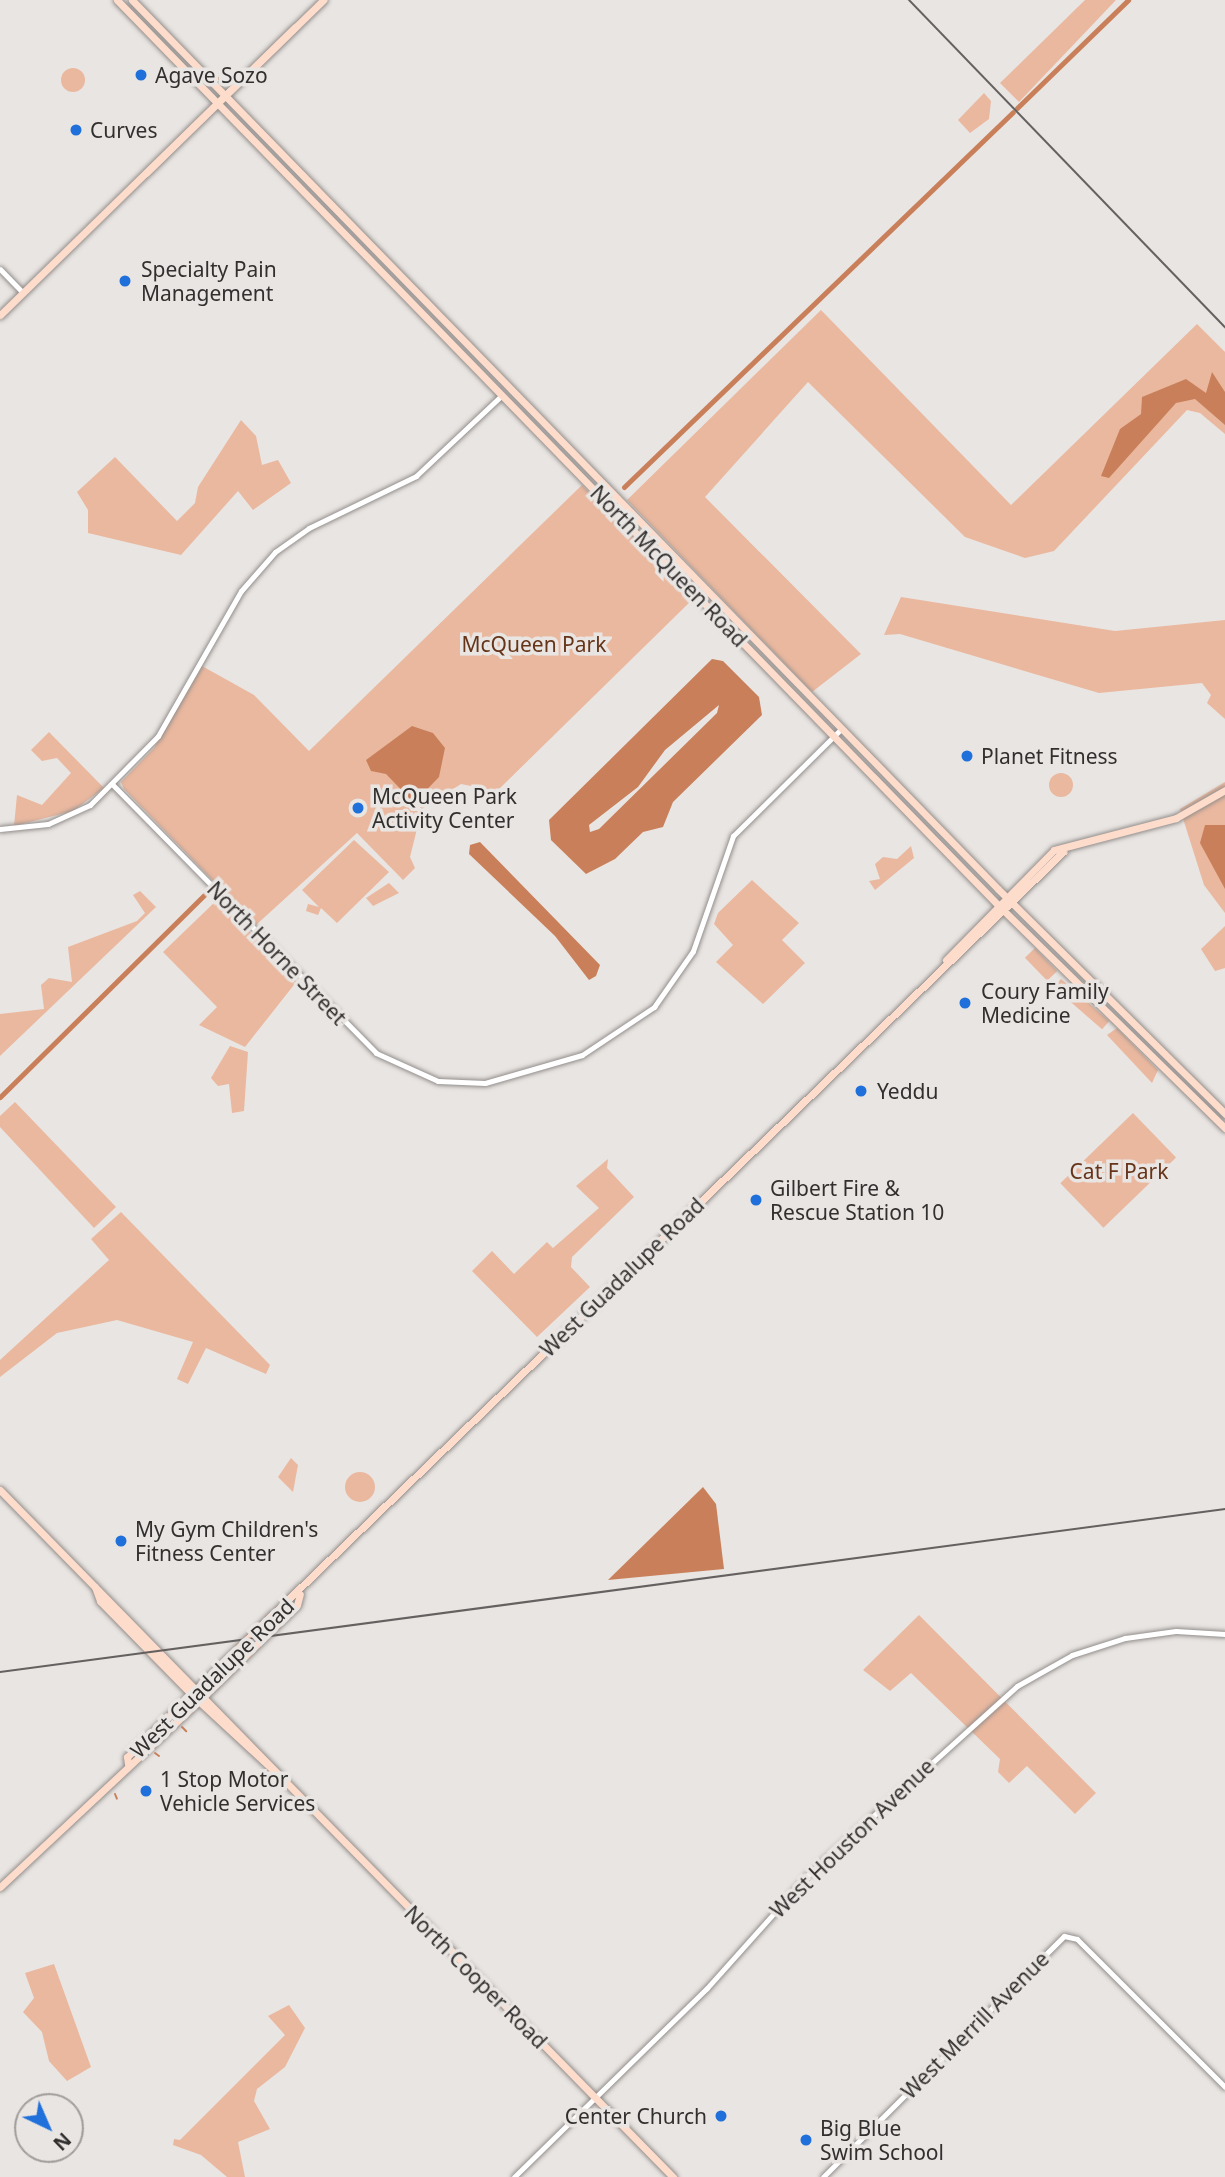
<!DOCTYPE html>
<html>
<head>
<meta charset="utf-8">
<style>
	body { margin:0 }
	#map { position:relative; width:1225px; height:2177px; overflow:hidden; background:#e9e5e2; font-family:"Noto Sans",sans-serif }
	div>[style] { position:absolute }
	.green>* { inset:0; background:#eab89f; transform-origin:0 0 }
	.round { border-radius:50% }
	.water>* { inset:0; background:#c9805a }
	.stream>* { height:2px; margin:-1px; padding:0 1px; transform-origin:1px; border-radius:1px; background:#c9805a }
	.canal>* { height:5px; margin:-2.5px; padding:0 2.5px; transform-origin:2.5px; border-radius:2.5px; background:#c9805a }
	.roads { filter:drop-shadow(0 0 2px #928e8c) drop-shadow(0 0 2px #928e8c) }
	.minor>* { height:5px; margin:-2.5px; padding:0 2.5px; transform-origin:2.5px; border-radius:2.5px; background:#fff }
	.major>* { height:7px; margin:-3.5px; padding:0 3.5px; transform-origin:3.5px; border-radius:3.5px; background:#fddccb }
	.rail>* { height:2px; margin:-1px; padding:0 1px; transform-origin:1px; border-radius:1px; background:#646160 }
	.dots>* { width:19px; height:19px; translate:-50% -50%; box-sizing:border-box; border:4px solid #e9e5e2; border-radius:50% }
	span { translate:-50% -50%; white-space:nowrap; text-align:center; line-height:1.15; -webkit-text-stroke:7px #e9e5e2; paint-order:stroke }
	.poi-label { font-size:21px; color:#32302f }
	.left { translate:0 -50%; text-align:left }
	.right { translate:-100% -50%; text-align:right }
	.street-label { font-size:21px; color:#32302f }
	.park-label { font-size:21px; color:#653419 }
	.north { position:absolute; left:14px; top:2093px; width:70px; height:70px; box-sizing:border-box; background:#e9e5e2; border:2px solid #a09d9a; border-radius:50%; rotate:136deg; font-size:19px; font-weight:700; line-height:28px; text-align:center; color:#32302f }
	.north::after { content:''; display:block; margin:auto; width:24px; height:32px; background:#1f70da; clip-path:polygon(50% 0,100% 100%,50% 72%,0 100%) }
</style>
</head>
<body>
<div id="map">
	<div class="green">
		<div style="clip-path:polygon(1085px 0,1116px 0,1019px 102px,1000px 83px)"></div>
		<div class="round" style="left:61px;top:68px;width:24px;height:24px"></div>
		<div style="clip-path:polygon(984px 93px,991px 101px,989px 119px,970px 133px,958px 120px)"></div>
		<div style="clip-path:polygon(821px 310px,1011px 505px,1197px 324px,1225px 352px,1225px 434px,1200px 413px,1187px 410px,1054px 551px,1025px 558px,965px 537px,808px 382px,705px 497px,861px 654px,812px 692px,627px 500px)"></div>
		<div style="clip-path:polygon(241px 420px,256px 436px,262px 465px,278px 460px,291px 483px,253px 510px,238px 491px,181px 555px,88px 533px,88px 510px,77px 492px,115px 457px,177px 521px,195px 503px,198px 487px)"></div>
		<div style="clip-path:polygon(582px 485px,694px 598px,497px 791px,461px 784px,422px 809px,410px 857px,415px 868px,403px 880px,357px 833px,256px 925px,124px 789px,121px 782px,154px 748px,202px 666px,254px 695px,309px 751px)"></div>
		<div style="clip-path:polygon(901px 597px,1115px 631px,1225px 620px,1225px 719px,1207px 703px,1211px 695px,1202px 683px,1099px 693px,900px 634px,884px 635px)"></div>
		<div style="clip-path:polygon(49px 732px,104px 788px,73px 811px,14px 826px,17px 795px,42px 805px,71px 773px,57px 758px,42px 761px,31px 750px)"></div>
		<div class="round" style="left:1049px;top:773px;width:24px;height:24px"></div>
		<div style="clip-path:polygon(1225px 782px,1225px 913px,1204px 885px,1180px 809px)"></div>
		<div style="clip-path:polygon(354px 840px,389px 872px,337px 923px,321px 908px,318px 915px,306px 911px,308px 904px,319px 907px,302px 890px)"></div>
		<div style="clip-path:polygon(911px 846px,914px 858px,875px 890px,869px 881px,880px 879px,875px 864px,883px 857px,897px 859px)"></div>
		<div style="clip-path:polygon(752px 880px,799px 923px,782px 940px,805px 963px,763px 1004px,716px 962px,733px 945px,714px 924px,718px 913px)"></div>
		<div style="clip-path:polygon(389px 883px,399px 893px,373px 906px,366px 898px)"></div>
		<div style="clip-path:polygon(140px 891px,156px 907px,0 1056px,0 1014px,44px 1009px,41px 985px,49px 978px,72px 982px,68px 947px,137px 921px,145px 913px,133px 895px)"></div>
		<div style="clip-path:polygon(218px 899px,297px 981px,245px 1047px,199px 1025px,217px 1007px,163px 952px)"></div>
		<div style="clip-path:polygon(1225px 926px,1225px 968px,1215px 971px,1201px 949px)"></div>
		<div style="left:1035px;top:948px;width:32px;height:14px;rotate:46deg"></div>
		<div style="left:1061px;top:979px;width:64px;height:11px;rotate:41deg"></div>
		<div style="clip-path:polygon(1117px 1028px,1158px 1070px,1152px 1083px,1107px 1035px)"></div>
		<div style="clip-path:polygon(230px 1046px,248px 1052px,244px 1111px,232px 1113px,229px 1084px,218px 1086px,211px 1078px)"></div>
		<div style="clip-path:polygon(15px 1102px,116px 1207px,94px 1228px,0 1127px,0 1116px)"></div>
		<div style="left:1133px;top:1113px;width:62px;height:101px;rotate:46deg"></div>
		<div style="clip-path:polygon(608px 1159px,607px 1168px,634px 1197px,572px 1257px,571px 1267px,590px 1287px,537px 1337px,472px 1271px,492px 1251px,514px 1274px,547px 1242px,553px 1248px,599px 1208px,576px 1186px)"></div>
		<div style="clip-path:polygon(121px 1212px,270px 1365px,266px 1374px,206px 1348px,188px 1384px,177px 1379px,193px 1342px,117px 1320px,57px 1333px,0 1377px,0 1360px,109px 1260px,91px 1239px)"></div>
		<div style="clip-path:polygon(291px 1458px,298px 1465px,293px 1492px,278px 1477px)"></div>
		<div class="round" style="left:345px;top:1472px;width:30px;height:30px"></div>
		<div style="clip-path:polygon(919px 1615px,1096px 1793px,1075px 1814px,1027px 1766px,1009px 1783px,998px 1772px,1000px 1759px,911px 1673px,890px 1691px,863px 1670px)"></div>
		<div style="clip-path:polygon(54px 1964px,91px 2067px,67px 2081px,49px 2061px,42px 2032px,23px 2012px,34px 1998px,25px 1973px)"></div>
		<div style="clip-path:polygon(289px 2005px,305px 2028px,285px 2067px,257px 2089px,254px 2101px,270px 2129px,238px 2142px,245px 2177px,227px 2177px,201px 2155px,173px 2145px,174px 2139px,180px 2140px,285px 2035px,268px 2016px)"></div>
	</div>
	<div class="water">
		<div style="clip-path:polygon(1212px 372px,1225px 392px,1225px 425px,1195px 399px,1176px 403px,1109px 478px,1101px 476px,1120px 429px,1141px 414px,1142px 397px,1186px 379px,1206px 393px)"></div>
		<div style="clip-path:polygon(evenodd,712px 659px,723px 661px,759px 697px,762px 715px,673px 802px,663px 827px,643px 832px,615px 859px,586px 874px,551px 840px,549px 820px,712px 659px,719px 705px,717px 713px,599px 829px,590px 832px,589px 825px,638px 787px,665px 750px,719px 705px)"></div>
		<div style="clip-path:polygon(412px 726px,433px 733px,445px 748px,439px 777px,414px 803px,386px 774px,371px 771px,366px 760px)"></div>
		<div style="clip-path:polygon(1205px 825px,1225px 825px,1225px 889px,1200px 843px)"></div>
		<div style="clip-path:polygon(480px 842px,600px 965px,596px 976px,589px 980px,555px 936px,469px 854px,470px 845px)"></div>
		<div style="clip-path:polygon(703px 1487px,716px 1504px,724px 1569px,608px 1580px)"></div>
	</div>
	<div class="stream">
		<div style="left:218px;top:79px;width:4px;rotate:-45deg"></div>
		<div style="left:182px;top:1727px;width:6px;rotate:45deg"></div>
		<div style="left:155px;top:1753px;width:5px;rotate:37deg"></div>
		<div style="left:115px;top:1794px;width:5px;rotate:68deg"></div>
	</div>
	<div class="canal">
		<div style="left:1017px;top:108px;width:155px;rotate:-44.2deg"></div>
		<div style="left:624px;top:487px;width:540px;rotate:-43.95deg"></div>
		<div style="left:0;top:1097px;width:290px;rotate:-44.7deg"></div>
	</div>
	<div class="roads">
		<div class="minor">
			<div style="left:0;top:269px;width:33px;rotate:46deg"></div>
			<div style="left:113px;top:785px;width:375px;rotate:45.5deg"></div>
			<div style="left:376px;top:1053px;width:68px;rotate:24.3deg"></div>
			<div style="left:438px;top:1081px;width:47px;rotate:2.4deg"></div>
			<div style="left:485px;top:1083px;width:101px;rotate:-16.1deg"></div>
			<div style="left:582px;top:1055px;width:87px;rotate:-33.7deg"></div>
			<div style="left:654px;top:1007px;width:68px;rotate:-55.1deg"></div>
			<div style="left:693px;top:951px;width:122px;rotate:-70.8deg"></div>
			<div style="left:733px;top:836px;width:152px;rotate:-44.7deg"></div>
			<div style="left:0;top:829px;width:48px;rotate:-5.9deg"></div>
			<div style="left:48px;top:824px;width:46px;rotate:-24.3deg"></div>
			<div style="left:90px;top:805px;width:97px;rotate:-45.4deg"></div>
			<div style="left:158px;top:736px;width:167px;rotate:-60.2deg"></div>
			<div style="left:241px;top:591px;width:52px;rotate:-48.9deg"></div>
			<div style="left:275px;top:552px;width:42px;rotate:-35.2deg"></div>
			<div style="left:309px;top:528px;width:119px;rotate:-25.9deg"></div>
			<div style="left:416px;top:476px;width:118px;rotate:-43.3deg"></div>
			<div style="left:514px;top:2177px;width:270px;rotate:-44.4deg"></div>
			<div style="left:707px;top:1988px;width:153px;rotate:-48.2deg"></div>
			<div style="left:809px;top:1874px;width:280px;rotate:-42.1deg"></div>
			<div style="left:1017px;top:1686px;width:63px;rotate:-29.4deg"></div>
			<div style="left:1072px;top:1655px;width:56px;rotate:-17.8deg"></div>
			<div style="left:1125px;top:1638px;width:51px;rotate:-7.8deg"></div>
			<div style="left:1176px;top:1631px;width:49px;rotate:3.5deg"></div>
			<div style="left:823px;top:2177px;width:341px;rotate:-45deg"></div>
			<div style="left:1064px;top:1936px;width:13px;rotate:13deg"></div>
			<div style="left:1077px;top:1939px;width:209px;rotate:45deg"></div>
		</div>
		<div class="major">
			<div style="left:117px;top:0;width:1262px;rotate:45.77deg"></div>
			<div style="left:997px;top:904px;width:320px;rotate:44.5deg"></div>
			<div style="left:132px;top:0;width:1241px;rotate:45.75deg"></div>
			<div style="left:998px;top:889px;width:320px;rotate:44.7deg"></div>
			<div style="left:146px;top:173px;width:248px;rotate:-44.3deg"></div>
			<div style="left:0;top:315px;width:412px;rotate:-44.3deg"></div>
			<div style="left:946px;top:960px;width:154px;rotate:-45.5deg"></div>
			<div style="left:1054px;top:850px;width:126px;rotate:-14.7deg"></div>
			<div style="left:1176px;top:818px;width:56px;rotate:-29.7deg"></div>
			<div style="left:0;top:1490px;width:962px;rotate:45.59deg"></div>
			<div style="left:95px;top:1587px;width:15px;rotate:70deg"></div>
			<div style="left:100px;top:1601px;width:130px;rotate:45.6deg"></div>
			<div style="left:191px;top:1694px;width:121px;rotate:42.7deg"></div>
			<div style="left:128px;top:1764px;width:7px;rotate:-98deg"></div>
			<div style="left:127px;top:1757px;width:168px;rotate:-44.5deg"></div>
			<div style="left:247px;top:1639px;width:1134px;rotate:-43.96deg"></div>
			<div style="left:0;top:1887px;width:282px;rotate:-43.1deg"></div>
			<div style="left:206px;top:1694px;width:127px;rotate:-44.4deg"></div>
			<div style="left:297px;top:1605px;width:11px;rotate:-75deg"></div>
		</div>
	</div>
	<div class="rail">
		<div style="left:909px;top:0;width:455px;rotate:46deg"></div>
		<div style="left:0;top:1672px;width:1236px;rotate:-7.58deg"></div>
	</div>
	<div class="dots">
		<div style="left:141px;top:75px;background:#1f70da"></div>
		<div style="left:76px;top:130px;background:#1f70da"></div>
		<div style="left:125px;top:281px;background:#1f70da"></div>
		<div style="left:967px;top:756px;background:#1f70da"></div>
		<div style="left:358px;top:808px;background:#1f70da"></div>
		<div style="left:965px;top:1003px;background:#1f70da"></div>
		<div style="left:861px;top:1091px;background:#1f70da"></div>
		<div style="left:756px;top:1200px;background:#1f70da"></div>
		<div style="left:121px;top:1541px;background:#1f70da"></div>
		<div style="left:146px;top:1791px;background:#1f70da"></div>
		<div style="left:721px;top:2116px;background:#1f70da"></div>
		<div style="left:806px;top:2140px;background:#1f70da"></div>
	</div>
	<div class="poi-label">
		<span class="left" style="left:155px;top:75px">Agave Sozo</span>
		<span class="left" style="left:90px;top:130px">Curves</span>
		<span class="left" style="left:141px;top:281px">Specialty Pain<br>Management</span>
		<span class="left" style="left:981px;top:756px">Planet Fitness</span>
		<span class="left" style="left:372px;top:808px">McQueen Park<br>Activity Center</span>
		<span class="left" style="left:981px;top:1003px">Coury Family<br>Medicine</span>
		<span class="left" style="left:877px;top:1091px">Yeddu</span>
		<span class="left" style="left:770px;top:1200px">Gilbert Fire &amp;<br>Rescue Station 10</span>
		<span class="left" style="left:135px;top:1541px">My Gym Children's<br>Fitness Center</span>
		<span class="left" style="left:160px;top:1791px">1 Stop Motor<br>Vehicle Services</span>
		<span class="right" style="left:707px;top:2116px">Center Church</span>
		<span class="left" style="left:820px;top:2140px">Big Blue<br>Swim School</span>
	</div>
	<div class="street-label">
		<span style="left:669px;top:566px;rotate:46deg">North McQueen Road</span>
		<span style="left:277px;top:953px;rotate:46deg">North Horne Street</span>
		<span style="left:622px;top:1277px;rotate:-44deg">West Guadalupe Road</span>
		<span style="left:212px;top:1678px;rotate:-44deg">West Guadalupe Road</span>
		<span style="left:852px;top:1838px;rotate:-44deg">West Houston Avenue</span>
		<span style="left:476px;top:1977px;rotate:45deg">North Cooper Road</span>
		<span style="left:975px;top:2025px;rotate:-45deg">West Merrill Avenue</span>
	</div>
	<div class="park-label">
		<span style="left:534px;top:644px">McQueen Park</span>
		<span style="left:1119px;top:1171px">Cat F Park</span>
	</div>
	<div class="north">N</div>
</div>
</body>
</html>
